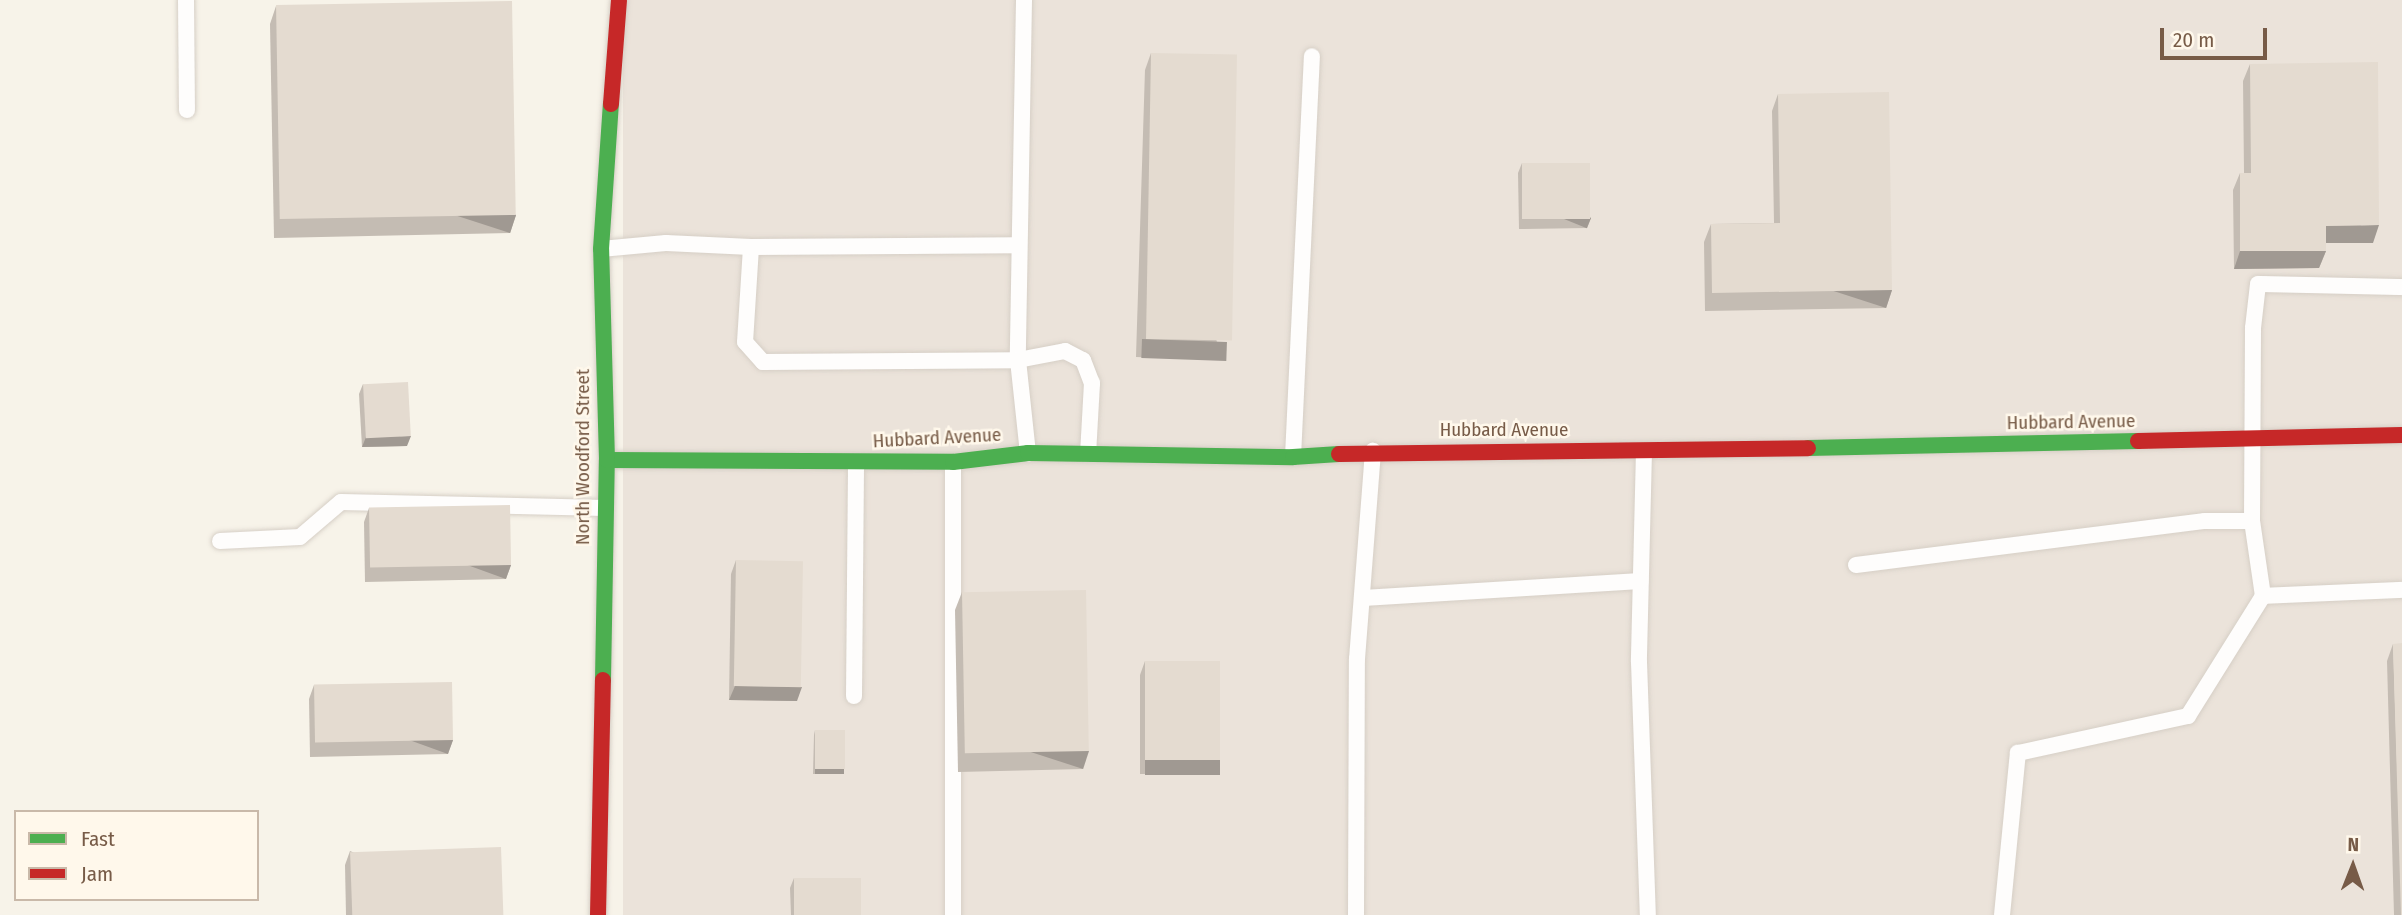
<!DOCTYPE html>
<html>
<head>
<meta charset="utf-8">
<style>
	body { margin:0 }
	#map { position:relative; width:2402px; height:915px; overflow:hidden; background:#f7f3e9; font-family:"Fira Sans Condensed",sans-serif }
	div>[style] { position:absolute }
	.industrial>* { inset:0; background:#ebe3da; transform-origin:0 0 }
	.roads { filter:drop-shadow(0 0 2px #d6cfc6) drop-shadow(0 0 2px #d6cfc6) }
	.lane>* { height:16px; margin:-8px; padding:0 8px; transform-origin:8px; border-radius:8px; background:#fefdfc }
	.fast>* { height:16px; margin:-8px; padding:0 8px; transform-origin:8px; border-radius:8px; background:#4caf50 }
	.jam>* { height:16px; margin:-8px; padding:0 8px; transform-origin:8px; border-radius:8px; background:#c62828 }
	.wall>* { inset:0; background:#c4bcb3 }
	.shaded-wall>* { inset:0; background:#a09992; transform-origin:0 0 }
	.building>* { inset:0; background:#e4dbd0; transform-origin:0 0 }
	span { translate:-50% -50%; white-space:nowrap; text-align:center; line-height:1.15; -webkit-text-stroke:5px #fff8eb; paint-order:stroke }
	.street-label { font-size:19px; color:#775b47 }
	.legend { position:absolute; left:14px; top:810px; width:245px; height:91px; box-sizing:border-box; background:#fff8eb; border:2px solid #c9b9a9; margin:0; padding:9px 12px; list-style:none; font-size:21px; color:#775b47 }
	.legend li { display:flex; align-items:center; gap:14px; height:35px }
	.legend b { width:35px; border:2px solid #c9b9a9 }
	.north { position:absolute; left:2318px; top:831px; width:70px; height:70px; -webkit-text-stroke:5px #fff8eb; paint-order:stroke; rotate:1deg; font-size:19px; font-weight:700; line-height:28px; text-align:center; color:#775b47 }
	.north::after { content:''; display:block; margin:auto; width:24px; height:32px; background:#775b47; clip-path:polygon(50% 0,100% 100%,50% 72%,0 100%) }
	.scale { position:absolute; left:2160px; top:28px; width:107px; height:32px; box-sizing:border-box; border:4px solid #775b47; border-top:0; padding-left:9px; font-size:21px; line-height:24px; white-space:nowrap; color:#775b47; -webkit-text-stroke:5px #fff8eb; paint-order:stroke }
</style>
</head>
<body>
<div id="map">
	<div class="industrial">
		<div style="left:623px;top:0;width:1779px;height:915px"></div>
	</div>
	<div class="roads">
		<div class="lane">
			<div style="left:186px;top:0;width:110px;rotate:89.5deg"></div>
			<div style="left:1024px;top:0;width:360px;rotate:91deg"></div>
			<div style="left:1018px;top:360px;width:94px;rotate:83.9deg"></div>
			<div style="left:751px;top:247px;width:95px;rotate:93.6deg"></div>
			<div style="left:745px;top:342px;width:27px;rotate:48deg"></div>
			<div style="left:763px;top:362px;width:255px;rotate:-0.4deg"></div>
			<div style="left:1018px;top:360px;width:48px;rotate:-10.8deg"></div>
			<div style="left:1065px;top:351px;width:20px;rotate:27deg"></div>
			<div style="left:1083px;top:360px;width:25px;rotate:69deg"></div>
			<div style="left:1092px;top:383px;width:71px;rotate:93.2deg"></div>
			<div style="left:601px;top:249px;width:65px;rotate:-5.3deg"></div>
			<div style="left:666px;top:243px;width:85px;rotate:2.7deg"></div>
			<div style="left:751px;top:247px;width:266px;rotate:-0.4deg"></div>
			<div style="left:1644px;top:451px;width:211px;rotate:91.4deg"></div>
			<div style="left:1639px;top:662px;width:253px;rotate:88deg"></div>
			<div style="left:1293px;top:457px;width:401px;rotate:-87.3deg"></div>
			<div style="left:953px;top:462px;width:453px;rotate:90deg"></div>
			<div style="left:220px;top:541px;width:80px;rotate:-2.9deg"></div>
			<div style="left:300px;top:537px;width:54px;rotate:-40.5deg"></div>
			<div style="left:341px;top:502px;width:264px;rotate:1.3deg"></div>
			<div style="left:1856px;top:565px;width:352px;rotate:-7.2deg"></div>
			<div style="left:2205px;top:521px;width:47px"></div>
			<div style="left:2263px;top:596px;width:139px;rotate:-2.5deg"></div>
			<div style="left:1363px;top:598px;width:278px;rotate:-3.5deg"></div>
			<div style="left:854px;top:696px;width:233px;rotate:-89.5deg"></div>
			<div style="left:1356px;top:915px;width:256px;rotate:-89.8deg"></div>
			<div style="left:1357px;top:659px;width:209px;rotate:-85.6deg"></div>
			<div style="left:2002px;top:915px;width:163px;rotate:-84.4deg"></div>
			<div style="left:2018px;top:753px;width:174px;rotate:-12.3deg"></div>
			<div style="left:2188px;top:716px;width:142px;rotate:-58deg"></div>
			<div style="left:2263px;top:596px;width:76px;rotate:-98.3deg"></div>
			<div style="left:2252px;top:521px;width:193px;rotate:-89.7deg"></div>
			<div style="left:2253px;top:328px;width:44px;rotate:-83.5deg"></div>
			<div style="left:2258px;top:284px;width:144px;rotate:1.2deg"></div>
		</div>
		<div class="fast">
			<div style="left:1808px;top:448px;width:330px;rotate:-1.2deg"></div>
			<div style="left:607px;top:460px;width:346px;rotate:0.3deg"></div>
			<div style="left:953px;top:462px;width:76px;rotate:-6.8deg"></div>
			<div style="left:1028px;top:453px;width:265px;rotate:0.9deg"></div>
			<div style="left:1293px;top:457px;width:46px;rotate:-3.7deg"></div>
			<div style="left:603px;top:680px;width:220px;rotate:-89deg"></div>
			<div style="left:607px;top:460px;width:211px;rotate:-91.6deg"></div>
			<div style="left:601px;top:249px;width:145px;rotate:-86.1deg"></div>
		</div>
		<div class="jam">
			<div style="left:611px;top:104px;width:104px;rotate:-85.6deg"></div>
			<div style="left:2138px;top:441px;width:264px;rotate:-1.3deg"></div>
			<div style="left:1339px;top:454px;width:469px;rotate:-0.7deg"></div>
			<div style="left:598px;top:915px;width:235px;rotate:-88.8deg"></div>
		</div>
	</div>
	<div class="wall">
		<div style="clip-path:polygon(276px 6px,516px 215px,510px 233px,274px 238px,270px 24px)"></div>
		<div style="clip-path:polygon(1151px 53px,1221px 360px,1136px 357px,1145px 70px)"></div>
		<div style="clip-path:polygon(2250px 64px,2373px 243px,2326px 243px,2326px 251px,2319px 268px,2234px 269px,2233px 190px,2240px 173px,2244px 173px,2243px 81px)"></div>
		<div style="clip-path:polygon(1778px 94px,1892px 290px,1886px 308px,1705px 311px,1704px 242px,1711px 224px,1774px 223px,1772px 111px)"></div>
		<div style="clip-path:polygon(1522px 163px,1591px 218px,1587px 228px,1519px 229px,1518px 173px)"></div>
		<div style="clip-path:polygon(363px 384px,407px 446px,362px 447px,359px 394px)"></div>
		<div style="clip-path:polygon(369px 508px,511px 565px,506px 579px,365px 582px,364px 522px)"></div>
		<div style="clip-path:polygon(736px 560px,797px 701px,729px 700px,731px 574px)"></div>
		<div style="clip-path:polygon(962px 592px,1083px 769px,958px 772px,955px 610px)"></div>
		<div style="clip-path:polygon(2393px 644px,2402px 915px,2394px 915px,2387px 661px)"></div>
		<div style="clip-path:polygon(1145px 661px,1220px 760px,1214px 774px,1140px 774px,1140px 675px)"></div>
		<div style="clip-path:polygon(314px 685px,453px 740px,448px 754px,310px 757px,309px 699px)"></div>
		<div style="clip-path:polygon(815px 730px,843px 774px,813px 774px,814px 735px)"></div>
		<div style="clip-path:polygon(350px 851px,503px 915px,346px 915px,345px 865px)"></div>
		<div style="clip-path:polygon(794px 878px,861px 915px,791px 915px,790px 888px)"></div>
	</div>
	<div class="shaded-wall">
		<div style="left:516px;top:215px;width:19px;height:236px;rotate:108deg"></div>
		<div style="left:1591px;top:218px;width:11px;height:69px;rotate:112deg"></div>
		<div style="clip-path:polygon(2379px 225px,2373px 243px,2319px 243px,2326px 226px)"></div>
		<div style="clip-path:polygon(2240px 251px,2326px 251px,2319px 268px,2234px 269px)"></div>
		<div style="left:1892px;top:290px;width:19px;height:180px;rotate:108deg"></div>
		<div style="left:1142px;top:339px;width:85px;height:19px;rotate:2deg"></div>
		<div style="clip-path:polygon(411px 436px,407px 446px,362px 447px,366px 437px)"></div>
		<div style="left:511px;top:565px;width:15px;height:140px;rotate:110deg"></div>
		<div style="clip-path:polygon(735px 686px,802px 687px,797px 701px,729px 700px)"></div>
		<div style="left:453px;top:740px;width:15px;height:138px;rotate:110deg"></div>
		<div style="left:1089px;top:751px;width:19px;height:124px;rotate:108deg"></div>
		<div style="left:1145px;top:760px;width:75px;height:15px"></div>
		<div style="left:815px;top:769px;width:29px;height:5px"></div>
	</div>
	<div class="building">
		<div style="left:512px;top:1px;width:214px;height:236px;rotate:89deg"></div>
		<div style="left:1151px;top:53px;width:86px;height:286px;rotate:1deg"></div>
		<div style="clip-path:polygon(2378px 62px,2379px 225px,2326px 226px,2326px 251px,2240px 251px,2240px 173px,2251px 173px,2250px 64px)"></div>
		<div style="clip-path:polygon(1889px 92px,1892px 290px,1712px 293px,1711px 224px,1780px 223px,1778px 94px)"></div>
		<div style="left:1522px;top:163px;width:68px;height:56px"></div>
		<div style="left:408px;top:382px;width:54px;height:45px;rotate:87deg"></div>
		<div style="left:510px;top:505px;width:60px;height:141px;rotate:89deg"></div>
		<div style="left:736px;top:560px;width:67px;height:126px;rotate:1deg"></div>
		<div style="left:1086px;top:590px;width:161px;height:124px;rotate:89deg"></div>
		<div style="clip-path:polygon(2402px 643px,2402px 915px,2401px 915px,2393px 644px)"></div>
		<div style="left:1145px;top:661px;width:75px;height:99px"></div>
		<div style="left:452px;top:682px;width:58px;height:138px;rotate:89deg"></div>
		<div style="left:815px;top:730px;width:30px;height:39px"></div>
		<div style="left:501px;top:847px;width:68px;height:151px;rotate:88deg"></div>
		<div style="left:794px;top:878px;width:67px;height:37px"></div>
	</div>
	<div class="street-label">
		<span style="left:2071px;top:422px;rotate:-1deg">Hubbard Avenue</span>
		<span style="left:1504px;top:430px">Hubbard Avenue</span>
		<span style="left:937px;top:438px;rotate:-3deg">Hubbard Avenue</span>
		<span style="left:583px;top:457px;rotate:-90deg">North Woodford Street</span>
	</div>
	<ul class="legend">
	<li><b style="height:9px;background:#4caf50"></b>Fast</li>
	<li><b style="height:9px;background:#c62828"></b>Jam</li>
	</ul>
	<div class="north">N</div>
	<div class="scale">20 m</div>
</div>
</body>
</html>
